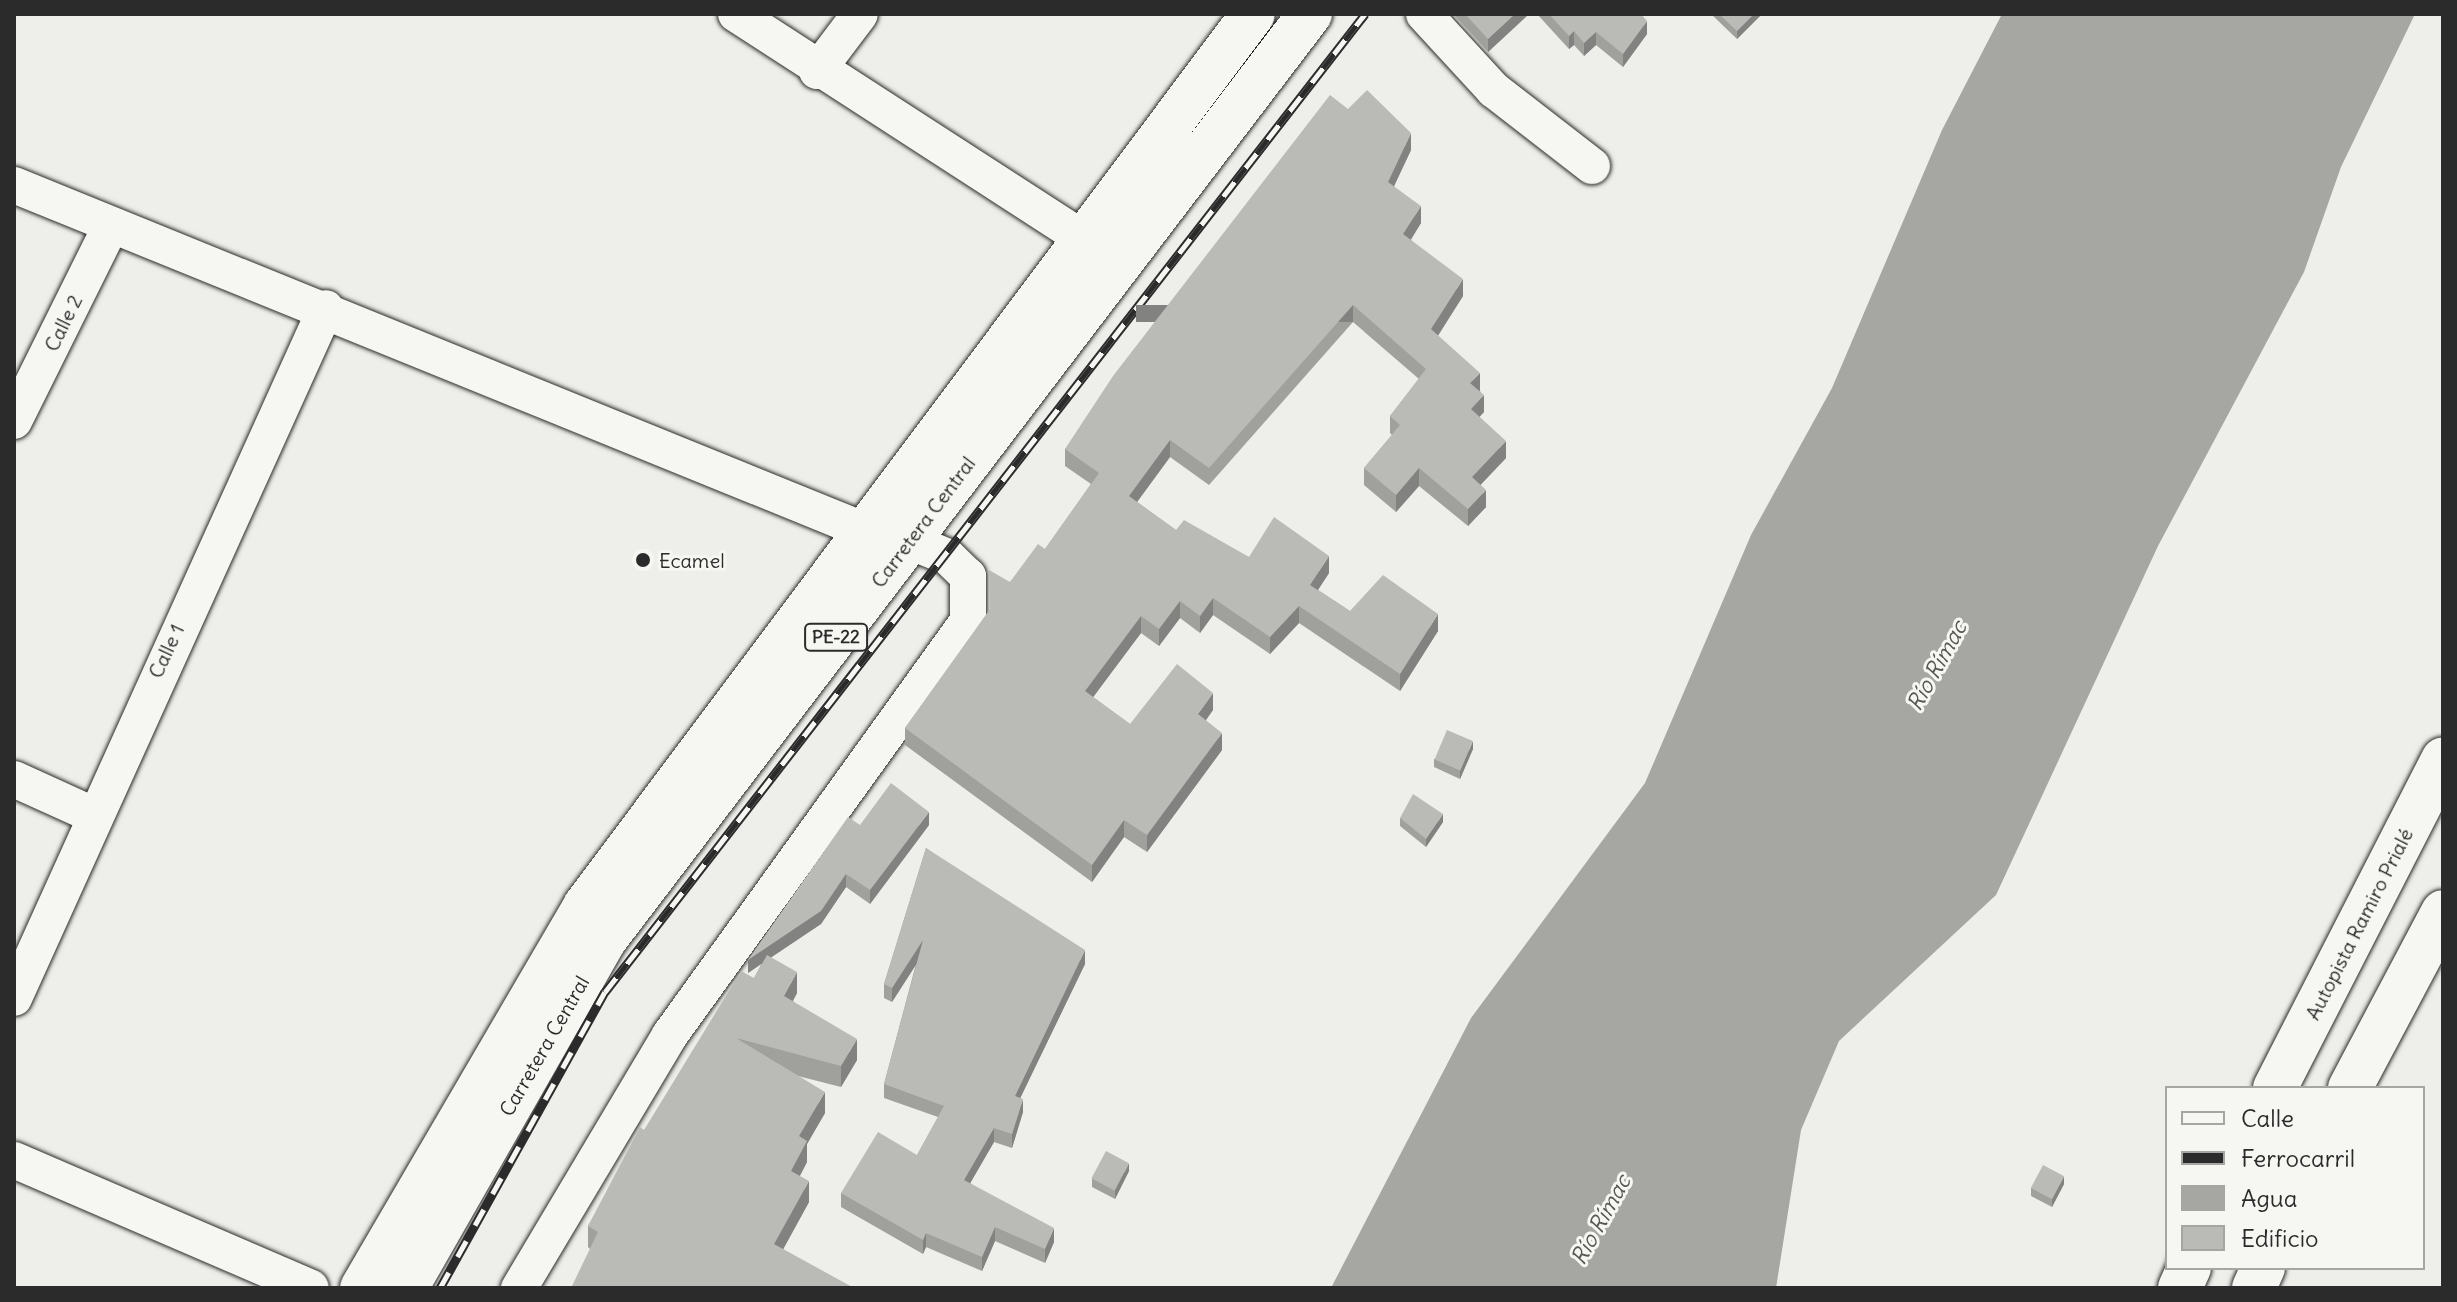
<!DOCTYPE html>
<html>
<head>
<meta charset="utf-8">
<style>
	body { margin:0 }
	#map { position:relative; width:2457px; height:1302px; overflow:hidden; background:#eeeeea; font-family:Delius,sans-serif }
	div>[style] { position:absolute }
	.water>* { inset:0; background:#a6a6a3 }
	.roads { filter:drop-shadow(0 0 2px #2b2b2b) drop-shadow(0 0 2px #2b2b2b) }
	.minor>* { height:36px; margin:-18px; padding:0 18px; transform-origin:18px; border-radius:18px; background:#f6f6f2 }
	.highway>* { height:44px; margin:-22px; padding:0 22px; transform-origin:22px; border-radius:22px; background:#f6f6f2 }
	.rail>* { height:9px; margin-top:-4.5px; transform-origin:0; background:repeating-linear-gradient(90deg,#f6f6f2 0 18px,#2b2b2b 0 36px); box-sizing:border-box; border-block:2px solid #2b2b2b }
	.wall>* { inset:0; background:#a0a09d }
	.shaded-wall>* { inset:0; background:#828280; transform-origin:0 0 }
	.building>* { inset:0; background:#babab7; transform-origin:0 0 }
	.dots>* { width:22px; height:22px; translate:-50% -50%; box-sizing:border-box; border:4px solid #f6f6f2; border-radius:50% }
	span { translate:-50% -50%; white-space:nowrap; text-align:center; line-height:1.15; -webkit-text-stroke:6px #f6f6f2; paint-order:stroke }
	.shield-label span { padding:2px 6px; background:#f6f6f2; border:2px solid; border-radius:6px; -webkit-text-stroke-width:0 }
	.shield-label { font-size:18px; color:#2b2b2b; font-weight:700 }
	.street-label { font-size:20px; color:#2b2b2b }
	.poi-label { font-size:20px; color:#2b2b2b }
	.left { translate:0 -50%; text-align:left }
	.water-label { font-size:22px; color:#565655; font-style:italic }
	.frame { position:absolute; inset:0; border:16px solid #2b2b2b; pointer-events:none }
	.legend { position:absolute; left:2165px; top:1086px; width:260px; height:184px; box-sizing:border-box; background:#f6f6f2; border:2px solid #a5a5a2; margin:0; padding:10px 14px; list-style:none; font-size:24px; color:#2b2b2b }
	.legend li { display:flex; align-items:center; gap:16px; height:40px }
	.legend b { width:40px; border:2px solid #a5a5a2 }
</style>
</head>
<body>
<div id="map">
	<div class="water">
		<div style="clip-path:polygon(2002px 14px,2415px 14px,2341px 167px,2304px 272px,2158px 546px,1996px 895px,1839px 1041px,1801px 1130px,1776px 1288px,1331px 1288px,1471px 1018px,1645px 783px,1751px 535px,1832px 388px,1942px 130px)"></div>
	</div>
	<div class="roads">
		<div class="minor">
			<div style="left:736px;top:14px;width:442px;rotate:32.9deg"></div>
			<div style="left:1424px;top:14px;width:103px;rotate:47.4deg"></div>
			<div style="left:1494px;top:90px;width:124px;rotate:37.8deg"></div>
			<div style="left:817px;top:71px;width:71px;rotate:-53deg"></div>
			<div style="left:14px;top:185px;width:916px;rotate:22.11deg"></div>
			<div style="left:863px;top:530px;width:47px;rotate:13.4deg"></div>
			<div style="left:909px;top:541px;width:42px;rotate:22.3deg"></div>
			<div style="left:948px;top:557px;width:28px;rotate:44deg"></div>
			<div style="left:968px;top:576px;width:45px;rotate:90deg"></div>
			<div style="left:968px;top:621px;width:510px;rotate:125.75deg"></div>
			<div style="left:670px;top:1035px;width:295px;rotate:120.8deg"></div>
			<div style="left:14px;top:421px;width:218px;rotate:-63.6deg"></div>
			<div style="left:14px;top:779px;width:85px;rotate:24.4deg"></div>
			<div style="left:14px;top:998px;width:757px;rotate:-65.67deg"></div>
			<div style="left:14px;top:1160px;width:323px;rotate:23.3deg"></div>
		</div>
		<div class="highway">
			<div style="left:2275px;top:1088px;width:369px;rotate:-62.9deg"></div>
			<div style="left:2350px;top:1088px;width:199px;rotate:-62.1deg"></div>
			<div style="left:362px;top:1288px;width:442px;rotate:-59.7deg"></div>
			<div style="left:585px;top:906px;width:1114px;rotate:-53.17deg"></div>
			<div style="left:406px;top:1288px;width:403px;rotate:-60.3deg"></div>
			<div style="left:606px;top:938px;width:1162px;rotate:-52.7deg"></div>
			<div style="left:2180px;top:1288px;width:22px;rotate:-66deg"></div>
			<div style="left:2254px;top:1288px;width:22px;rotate:-66deg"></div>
		</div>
	</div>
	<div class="rail">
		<div style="left:440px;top:1288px;width:339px;rotate:-60.9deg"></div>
		<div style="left:605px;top:992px;width:1239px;rotate:-52.15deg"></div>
	</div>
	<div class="wall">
		<div style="clip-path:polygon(1453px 14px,1529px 14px,1488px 52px)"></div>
		<div style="clip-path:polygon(1537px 14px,1641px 14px,1647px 34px,1623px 67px,1596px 45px,1584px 56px,1574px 45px,1569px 49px)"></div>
		<div style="clip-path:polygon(1711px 14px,1762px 14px,1737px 39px)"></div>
		<div style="clip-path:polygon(1348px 109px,1411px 150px,1394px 186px,1421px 223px,1411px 240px,1463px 296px,1438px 336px,1480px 390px,1484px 412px,1479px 417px,1506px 458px,1480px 485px,1486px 507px,1468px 526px,1419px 486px,1396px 512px,1364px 485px,1364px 468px,1392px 435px,1390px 433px,1390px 416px,1419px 379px,1353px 322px,1209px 485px,1170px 457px,1137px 502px,1176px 530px,1249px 557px,1329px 573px,1318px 590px,1350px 611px,1438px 631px,1400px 691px,1299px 623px,1270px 654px,1213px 615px,1200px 633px,1180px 618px,1159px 646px,1141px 633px,1093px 697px,1130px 724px,1213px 710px,1206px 720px,1222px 750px,1147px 852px,1124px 837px,1092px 882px,905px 745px,905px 728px,1010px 582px,1045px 549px,1091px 484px,1065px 466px,1065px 449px)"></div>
		<div style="clip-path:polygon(1473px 749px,1460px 779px,1434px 767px,1434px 759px)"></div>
		<div style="clip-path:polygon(1400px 818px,1443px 822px,1426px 847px,1400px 826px)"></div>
		<div style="clip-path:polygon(860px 825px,929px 825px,870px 904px,846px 887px,821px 924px,771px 957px,797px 993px,793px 1001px,857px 1060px,841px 1087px,798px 1076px,825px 1113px,807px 1144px,807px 1162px,800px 1176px,809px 1202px,783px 1249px,590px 1249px,588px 1247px,588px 1226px,644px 1130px,754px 978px,762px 963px,748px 973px)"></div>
		<div style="clip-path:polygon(926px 848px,1085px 964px,1020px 1098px,1023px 1112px,1012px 1148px,994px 1142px,970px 1183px,1054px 1242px,1045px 1263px,995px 1241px,982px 1271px,926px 1247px,923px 1254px,841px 1207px,841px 1193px,917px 1155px,938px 1117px,884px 1098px,884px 1084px,916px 964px,892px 1002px,884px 998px,884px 984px)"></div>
		<div style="clip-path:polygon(1129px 1171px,1115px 1199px,1092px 1187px,1092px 1179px)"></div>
		<div style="clip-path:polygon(2064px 1184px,2052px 1207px,2031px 1196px,2031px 1188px)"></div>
	</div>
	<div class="shaded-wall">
		<div style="clip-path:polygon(1515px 14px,1529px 14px,1488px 52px,1488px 39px)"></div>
		<div style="clip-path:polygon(1754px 14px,1762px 14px,1737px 39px,1737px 31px)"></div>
		<div style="clip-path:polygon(1647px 21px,1647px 34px,1623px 67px,1623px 54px)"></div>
		<div style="clip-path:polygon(1574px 31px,1574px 45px,1569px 49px,1569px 36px)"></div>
		<div style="clip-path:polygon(1596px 32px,1596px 45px,1584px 56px,1584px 43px)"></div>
		<div style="clip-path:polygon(1411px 133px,1411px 150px,1388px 199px,1388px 182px)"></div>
		<div style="clip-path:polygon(1421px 206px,1421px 223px,1403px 251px,1403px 234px)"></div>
		<div style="clip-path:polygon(1463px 279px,1463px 296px,1431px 346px,1431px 329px)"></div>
		<div style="left:1353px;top:305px;width:17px;height:217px;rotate:90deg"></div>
		<div style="clip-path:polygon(1480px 373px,1480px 390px,1470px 400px,1470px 383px)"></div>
		<div style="clip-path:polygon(1484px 395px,1484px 412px,1471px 426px,1471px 409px)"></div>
		<div style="clip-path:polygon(1170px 440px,1170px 457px,1129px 513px,1129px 496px)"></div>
		<div style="clip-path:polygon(1506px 441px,1506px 458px,1472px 494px,1472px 477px)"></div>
		<div style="clip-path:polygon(1419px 468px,1419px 486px,1396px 512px,1396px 495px)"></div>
		<div style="clip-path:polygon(1486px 490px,1486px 507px,1468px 526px,1468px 509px)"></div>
		<div style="clip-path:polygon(1329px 556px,1329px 573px,1310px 602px,1310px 585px)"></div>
		<div style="clip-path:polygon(1213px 598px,1213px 615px,1200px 633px,1200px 616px)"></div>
		<div style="clip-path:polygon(1180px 601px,1180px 618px,1159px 646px,1159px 629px)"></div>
		<div style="clip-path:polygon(1299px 606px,1299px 623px,1270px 654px,1270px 637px)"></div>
		<div style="clip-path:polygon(1438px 614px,1438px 631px,1400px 691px,1400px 674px)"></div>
		<div style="clip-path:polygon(1141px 616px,1141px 633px,1085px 708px,1085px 691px)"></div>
		<div style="clip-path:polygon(1213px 693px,1213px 710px,1198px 731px,1198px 714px)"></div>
		<div style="clip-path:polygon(1222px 733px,1222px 750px,1147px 852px,1147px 835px)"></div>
		<div style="clip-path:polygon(1473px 741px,1473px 749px,1460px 779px,1460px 771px)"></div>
		<div style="clip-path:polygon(929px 812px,929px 825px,870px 904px,870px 890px)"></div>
		<div style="clip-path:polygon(1443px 814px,1443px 822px,1426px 847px,1426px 839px)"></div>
		<div style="clip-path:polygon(1124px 820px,1124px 837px,1092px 882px,1092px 865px)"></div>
		<div style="clip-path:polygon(846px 874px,846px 887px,821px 924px,748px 973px,748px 960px)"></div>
		<div style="clip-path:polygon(923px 940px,923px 954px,892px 1002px,892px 988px)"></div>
		<div style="clip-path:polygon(1085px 950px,1085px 964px,1015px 1109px,1015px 1096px)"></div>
		<div style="clip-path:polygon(797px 972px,797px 993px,784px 1017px,784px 996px)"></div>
		<div style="clip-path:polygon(857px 1039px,857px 1060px,841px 1087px,841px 1066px)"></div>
		<div style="clip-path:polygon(825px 1092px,825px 1113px,807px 1144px,807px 1162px,791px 1192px,791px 1171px,799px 1136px)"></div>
		<div style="clip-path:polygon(1023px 1099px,1023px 1112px,1012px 1148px,1012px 1134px)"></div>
		<div style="clip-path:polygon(994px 1128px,994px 1142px,964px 1194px,964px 1180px)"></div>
		<div style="clip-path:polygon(1129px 1163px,1129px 1171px,1115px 1199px,1115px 1191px)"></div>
		<div style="clip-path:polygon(2064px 1176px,2064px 1184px,2052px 1207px,2052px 1199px)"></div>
		<div style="clip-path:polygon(809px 1181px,809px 1202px,774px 1266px,774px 1244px)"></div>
		<div style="clip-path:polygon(995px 1227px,995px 1241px,982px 1271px,982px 1257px)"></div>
		<div style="clip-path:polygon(1054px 1228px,1054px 1242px,1045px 1263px,1045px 1249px)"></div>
		<div style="clip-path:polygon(926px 1233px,926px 1247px,923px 1254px,923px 1240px)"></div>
	</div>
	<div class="building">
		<div style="clip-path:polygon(1465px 14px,1515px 14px,1488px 39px)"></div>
		<div style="clip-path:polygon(1549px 14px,1641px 14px,1647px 21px,1623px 54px,1596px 32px,1584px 43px,1574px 31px,1569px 36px)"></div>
		<div style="clip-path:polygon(1719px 14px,1754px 14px,1737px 31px)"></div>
		<div style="clip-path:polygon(1367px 90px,1411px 133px,1388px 182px,1421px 206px,1403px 234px,1463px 279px,1431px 329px,1480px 373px,1470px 383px,1484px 395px,1471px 409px,1506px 441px,1472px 477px,1486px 490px,1468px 509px,1419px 468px,1396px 495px,1364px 468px,1400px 425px,1390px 416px,1426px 369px,1353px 305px,1209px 468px,1170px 440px,1129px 496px,1176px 530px,1184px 520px,1249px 557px,1274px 517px,1329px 556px,1310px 585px,1350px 611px,1383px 575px,1438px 614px,1400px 674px,1299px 606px,1270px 637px,1213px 598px,1200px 616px,1180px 601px,1159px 629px,1141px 616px,1085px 691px,1130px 724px,1177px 664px,1213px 693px,1198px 714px,1222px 733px,1147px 835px,1124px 820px,1092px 865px,905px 728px,990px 609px,989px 570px,1010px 582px,1038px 544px,1045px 549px,1099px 473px,1065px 449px,1113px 376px,1330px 95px,1348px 109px)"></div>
		<div style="left:1447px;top:730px;width:28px;height:32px;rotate:23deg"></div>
		<div style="clip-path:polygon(891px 783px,929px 812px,870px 890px,846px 874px,821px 911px,748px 960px,848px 817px,860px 825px)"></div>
		<div style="clip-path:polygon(1413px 794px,1443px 814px,1426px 839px,1400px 818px)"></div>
		<div style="clip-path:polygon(926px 848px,1085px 950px,1015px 1096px,1023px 1099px,1012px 1134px,994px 1128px,964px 1180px,1054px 1228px,1045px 1249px,995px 1227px,982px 1257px,926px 1233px,923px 1240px,841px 1193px,878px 1132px,917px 1155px,944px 1106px,884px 1084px,923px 940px,892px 988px,884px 984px)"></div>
		<div style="clip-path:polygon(767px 955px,797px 972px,784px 996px,857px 1039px,841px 1066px,736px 1038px,825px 1092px,799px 1136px,807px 1141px,791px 1171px,809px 1181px,774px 1244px,854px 1288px,571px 1288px,598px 1232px,588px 1226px,640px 1127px,644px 1130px,741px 971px,754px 978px)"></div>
		<div style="left:1106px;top:1151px;width:26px;height:31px;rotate:28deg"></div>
		<div style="left:2043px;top:1165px;width:24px;height:26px;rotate:28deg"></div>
	</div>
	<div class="dots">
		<div style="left:643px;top:560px;background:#2b2b2b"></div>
	</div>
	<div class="shield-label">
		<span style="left:836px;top:637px">PE-22</span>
	</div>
	<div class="street-label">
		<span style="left:63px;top:323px;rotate:-64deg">Calle 2</span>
		<span style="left:923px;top:522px;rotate:-53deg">Carretera Central</span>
		<span style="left:166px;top:651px;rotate:-65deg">Calle 1</span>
		<span style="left:2359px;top:924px;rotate:-63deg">Autopista Ramiro Prialé</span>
		<span style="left:544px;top:1046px;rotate:-60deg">Carretera Central</span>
	</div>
	<div class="poi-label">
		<span class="left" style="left:659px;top:560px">Ecamel</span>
	</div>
	<div class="water-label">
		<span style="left:1937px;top:666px;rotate:-61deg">Río Rímac</span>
		<span style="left:1601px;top:1220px;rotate:-61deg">Río Rímac</span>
	</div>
	<div class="frame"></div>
	<ul class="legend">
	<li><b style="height:10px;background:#f6f6f2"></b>Calle</li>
	<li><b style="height:10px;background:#2b2b2b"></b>Ferrocarril</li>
	<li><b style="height:22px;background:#a6a6a3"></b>Agua</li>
	<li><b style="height:22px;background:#babab7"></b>Edificio</li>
	</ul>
</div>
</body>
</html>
